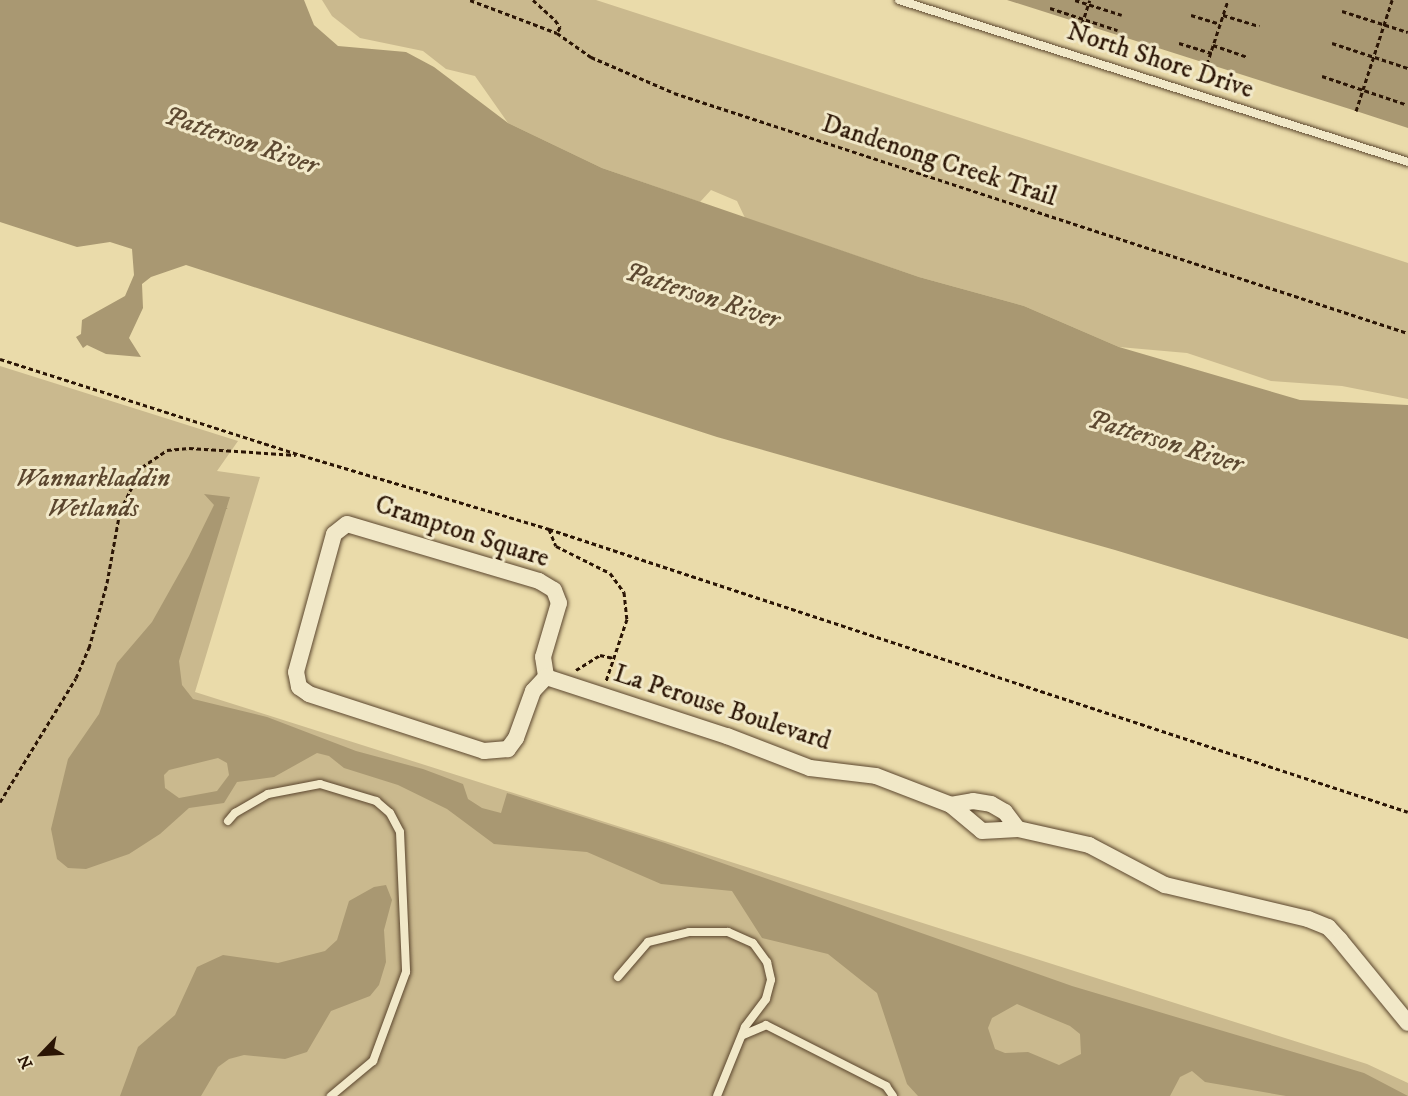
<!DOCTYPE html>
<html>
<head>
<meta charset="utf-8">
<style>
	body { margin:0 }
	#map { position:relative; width:1408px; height:1096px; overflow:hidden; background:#eadbaa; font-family:"IM FELL DW Pica",serif }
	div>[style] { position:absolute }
	.green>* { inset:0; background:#cab98e }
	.water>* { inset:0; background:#a99872 }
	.path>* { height:3px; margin-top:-1.5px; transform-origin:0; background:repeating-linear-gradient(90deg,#2b1505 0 4.5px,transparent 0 7.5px) }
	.roads { filter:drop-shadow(0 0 2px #5b462e) drop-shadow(0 0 2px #5b462e) }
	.service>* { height:8px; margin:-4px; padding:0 4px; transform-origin:4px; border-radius:4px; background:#f1e8c8 }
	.minor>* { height:16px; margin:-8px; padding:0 8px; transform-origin:8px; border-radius:8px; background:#f1e8c8 }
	span { translate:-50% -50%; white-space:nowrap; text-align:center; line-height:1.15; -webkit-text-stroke:6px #f1e8c8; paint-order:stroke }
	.street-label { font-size:26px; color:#2b1505 }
	.park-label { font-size:26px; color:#5b462e; font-style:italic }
	.water-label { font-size:27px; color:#5d4931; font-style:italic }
	.north { position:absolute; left:12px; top:1024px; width:60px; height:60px; -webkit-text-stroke:4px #f1e8c8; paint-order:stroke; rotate:245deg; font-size:16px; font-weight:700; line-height:24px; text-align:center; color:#2b1505 }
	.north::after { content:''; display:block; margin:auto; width:21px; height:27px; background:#2b1505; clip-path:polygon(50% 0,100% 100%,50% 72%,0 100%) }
</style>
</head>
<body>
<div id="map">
	<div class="green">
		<div style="clip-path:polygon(322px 0,596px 0,1408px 263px,1408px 399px,1342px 386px,1271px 381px,1187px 353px,1119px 347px,1024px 306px,919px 277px,745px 218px,737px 201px,711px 190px,700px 202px,602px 168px,508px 123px,475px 76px,446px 69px,423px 51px,360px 38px,332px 16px)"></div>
		<div style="clip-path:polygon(0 366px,238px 441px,217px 471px,260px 477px,195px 692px,1367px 1064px,1408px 1083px,1408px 1096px,0 1096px)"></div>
	</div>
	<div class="water">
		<div style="clip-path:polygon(0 0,304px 0,314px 25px,338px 46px,406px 52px,434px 67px,508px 123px,602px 168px,919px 277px,1024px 306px,1119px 347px,1300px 400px,1408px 405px,1408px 639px,1115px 550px,717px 437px,186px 265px,151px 277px,142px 284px,143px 308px,129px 338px,141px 357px,106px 354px,87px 345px,83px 348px,76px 337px,81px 334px,82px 320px,125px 296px,134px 275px,132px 249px,110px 242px,77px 247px,0 222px)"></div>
		<div style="clip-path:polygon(1007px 0,1408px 0,1408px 128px,1356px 111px)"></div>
		<div style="clip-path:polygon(evenodd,204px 494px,230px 497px,179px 661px,182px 685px,193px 699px,267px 717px,356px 751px,423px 769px,463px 784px,468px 799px,482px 808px,501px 813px,507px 793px,665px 843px,1072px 986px,1364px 1073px,1408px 1096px,1286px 1096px,1205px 1082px,1192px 1071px,1180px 1077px,1170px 1096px,918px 1096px,907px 1084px,877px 993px,828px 954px,762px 938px,732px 891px,661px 884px,587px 852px,494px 844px,447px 809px,398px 785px,344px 768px,329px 756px,317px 753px,274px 777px,237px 782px,224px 803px,189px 808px,160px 834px,129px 854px,86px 869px,68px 868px,57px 859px,51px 829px,68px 759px,99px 714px,117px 663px,152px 622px,189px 556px,214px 505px,204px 494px,218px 758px,227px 763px,229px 775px,217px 791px,179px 798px,165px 788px,164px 775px,169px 770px,218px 758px,204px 494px,1017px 1004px,1070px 1026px,1080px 1034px,1081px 1054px,1059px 1065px,1028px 1052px,1005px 1053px,995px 1049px,988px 1028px,992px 1018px,1017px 1004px)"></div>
		<div style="clip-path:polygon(386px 885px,392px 900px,384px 930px,386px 962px,379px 985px,370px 996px,331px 1011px,307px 1052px,285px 1059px,244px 1055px,229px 1059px,218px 1067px,201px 1096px,120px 1096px,138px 1047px,175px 1015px,197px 967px,223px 955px,278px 963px,325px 951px,337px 940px,349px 901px,374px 887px)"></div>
	</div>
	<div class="path">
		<div style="left:470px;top:0;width:93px;rotate:20.8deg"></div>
		<div style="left:557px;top:33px;width:42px;rotate:35.2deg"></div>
		<div style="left:591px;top:57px;width:90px;rotate:23.4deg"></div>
		<div style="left:674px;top:93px;width:772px;rotate:18.11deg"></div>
		<div style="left:533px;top:0;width:30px;rotate:42deg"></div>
		<div style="left:555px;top:20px;width:9px;rotate:54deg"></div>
		<div style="left:560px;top:27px;width:7px;rotate:117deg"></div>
		<div style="left:1075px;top:0;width:49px;rotate:17.7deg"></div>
		<div style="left:1050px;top:8px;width:71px;rotate:18.2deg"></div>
		<div style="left:1342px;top:11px;width:69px;rotate:17.7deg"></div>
		<div style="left:1191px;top:15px;width:30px;rotate:17deg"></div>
		<div style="left:1223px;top:15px;width:38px;rotate:17deg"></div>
		<div style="left:1082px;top:24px;width:25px;rotate:-72deg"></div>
		<div style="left:1179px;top:43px;width:34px;rotate:17deg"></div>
		<div style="left:1332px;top:43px;width:80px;rotate:18.2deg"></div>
		<div style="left:1213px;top:45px;width:37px;rotate:19deg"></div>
		<div style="left:1207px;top:64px;width:67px;rotate:-71.8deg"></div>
		<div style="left:1322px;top:76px;width:88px;rotate:18.6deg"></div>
		<div style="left:1356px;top:111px;width:117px;rotate:-72deg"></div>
		<div style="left:0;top:359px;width:316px;rotate:17.7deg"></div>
		<div style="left:301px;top:455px;width:259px;rotate:16.6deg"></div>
		<div style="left:549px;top:529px;width:904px;rotate:18.23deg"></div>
		<div style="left:549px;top:529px;width:18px;rotate:68deg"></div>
		<div style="left:556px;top:546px;width:60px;rotate:26.6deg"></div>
		<div style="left:610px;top:573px;width:24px;rotate:54deg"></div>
		<div style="left:624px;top:592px;width:27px;rotate:84deg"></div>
		<div style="left:627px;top:619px;width:65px;rotate:108.7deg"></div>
		<div style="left:576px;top:670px;width:28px;rotate:-32deg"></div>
		<div style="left:600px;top:655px;width:14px;rotate:12deg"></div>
		<div style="left:0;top:802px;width:145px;rotate:-58.5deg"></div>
		<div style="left:76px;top:678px;width:33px;rotate:-67deg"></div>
		<div style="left:89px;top:648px;width:67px;rotate:-74.5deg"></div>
		<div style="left:107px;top:583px;width:73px;rotate:-79.8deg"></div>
		<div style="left:120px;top:511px;width:49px;rotate:-63.4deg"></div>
		<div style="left:142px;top:467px;width:30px;rotate:-34deg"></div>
		<div style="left:167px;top:450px;width:22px;rotate:-5deg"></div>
		<div style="left:189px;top:448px;width:107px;rotate:3.7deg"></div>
	</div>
	<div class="roads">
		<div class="service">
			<div style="left:899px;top:0;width:534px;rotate:17.65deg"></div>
			<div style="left:228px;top:821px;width:11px;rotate:-49deg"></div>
			<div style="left:235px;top:813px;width:38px;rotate:-30deg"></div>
			<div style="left:268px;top:794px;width:53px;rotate:-10.9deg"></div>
			<div style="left:320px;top:784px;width:59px;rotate:16.9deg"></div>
			<div style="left:376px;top:801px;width:18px;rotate:41deg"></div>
			<div style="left:390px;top:813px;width:21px;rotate:62deg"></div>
			<div style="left:400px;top:832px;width:140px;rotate:87.5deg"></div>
			<div style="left:406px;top:972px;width:95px;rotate:110.3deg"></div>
			<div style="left:373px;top:1061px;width:55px;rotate:140.2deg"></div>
			<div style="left:618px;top:977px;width:46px;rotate:-49.4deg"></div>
			<div style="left:648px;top:942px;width:42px;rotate:-13.7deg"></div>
			<div style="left:689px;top:932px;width:39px"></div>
			<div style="left:728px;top:932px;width:27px;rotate:24deg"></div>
			<div style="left:753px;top:943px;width:24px;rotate:54deg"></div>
			<div style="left:767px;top:962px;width:18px;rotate:77deg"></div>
			<div style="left:771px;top:980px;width:20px;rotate:105deg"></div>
			<div style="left:766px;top:999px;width:35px;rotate:127deg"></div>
			<div style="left:745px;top:1027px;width:74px;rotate:112.1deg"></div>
			<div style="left:743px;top:1035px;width:25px;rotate:-23deg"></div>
			<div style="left:766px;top:1025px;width:135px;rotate:26.9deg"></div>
			<div style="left:886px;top:1086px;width:12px;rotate:55deg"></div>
		</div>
		<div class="minor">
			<div style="left:347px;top:524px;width:200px;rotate:16.5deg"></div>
			<div style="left:539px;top:581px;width:17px;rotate:31deg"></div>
			<div style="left:554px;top:590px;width:14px;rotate:69deg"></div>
			<div style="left:559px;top:603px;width:56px;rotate:106.5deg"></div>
			<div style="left:543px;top:657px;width:20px;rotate:81deg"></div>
			<div style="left:546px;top:677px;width:19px;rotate:133deg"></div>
			<div style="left:533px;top:691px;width:50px;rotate:109.9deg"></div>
			<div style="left:516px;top:738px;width:14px;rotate:126deg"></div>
			<div style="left:508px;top:749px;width:24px;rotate:175deg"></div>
			<div style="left:484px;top:751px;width:184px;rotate:-162deg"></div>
			<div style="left:309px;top:694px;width:12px;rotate:-145deg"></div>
			<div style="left:299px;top:687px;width:15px;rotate:-101deg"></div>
			<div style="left:296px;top:672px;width:143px;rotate:-74.6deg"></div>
			<div style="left:334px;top:534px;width:16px;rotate:-38deg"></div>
			<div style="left:546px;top:677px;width:190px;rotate:18.1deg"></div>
			<div style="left:727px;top:736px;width:89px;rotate:21.1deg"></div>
			<div style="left:810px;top:768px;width:66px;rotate:6.9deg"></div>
			<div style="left:876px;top:776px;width:80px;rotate:21.1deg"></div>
			<div style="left:951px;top:805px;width:40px;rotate:40deg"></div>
			<div style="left:982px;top:831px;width:36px;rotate:-3deg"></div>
			<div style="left:1018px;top:829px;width:73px;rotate:12.7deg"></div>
			<div style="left:1089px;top:845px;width:86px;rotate:27.8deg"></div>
			<div style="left:1165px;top:885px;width:147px;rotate:13.4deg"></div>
			<div style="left:1308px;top:919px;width:22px;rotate:22deg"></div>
			<div style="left:1328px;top:927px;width:18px;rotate:47deg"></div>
			<div style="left:1340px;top:940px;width:107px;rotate:50.7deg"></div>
			<div style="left:951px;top:805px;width:22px;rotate:-10deg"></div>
			<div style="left:973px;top:801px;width:18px;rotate:9deg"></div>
			<div style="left:991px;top:804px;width:16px;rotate:30deg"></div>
			<div style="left:1005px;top:812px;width:21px;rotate:53deg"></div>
		</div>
	</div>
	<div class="street-label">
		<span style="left:1160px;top:61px;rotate:18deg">North Shore Drive</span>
		<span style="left:939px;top:161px;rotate:18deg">Dandenong Creek Trail</span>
		<span style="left:462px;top:532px;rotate:18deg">Crampton Square</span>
		<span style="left:722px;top:708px;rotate:18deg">La Perouse Boulevard</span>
	</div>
	<div class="park-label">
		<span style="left:93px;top:494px">Wannarkladdin<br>Wetlands</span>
	</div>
	<div class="water-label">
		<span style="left:241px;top:141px;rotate:19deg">Patterson River</span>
		<span style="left:702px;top:296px;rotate:18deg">Patterson River</span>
		<span style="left:1165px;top:442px;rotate:17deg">Patterson River</span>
	</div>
	<div class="north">N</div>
</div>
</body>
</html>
